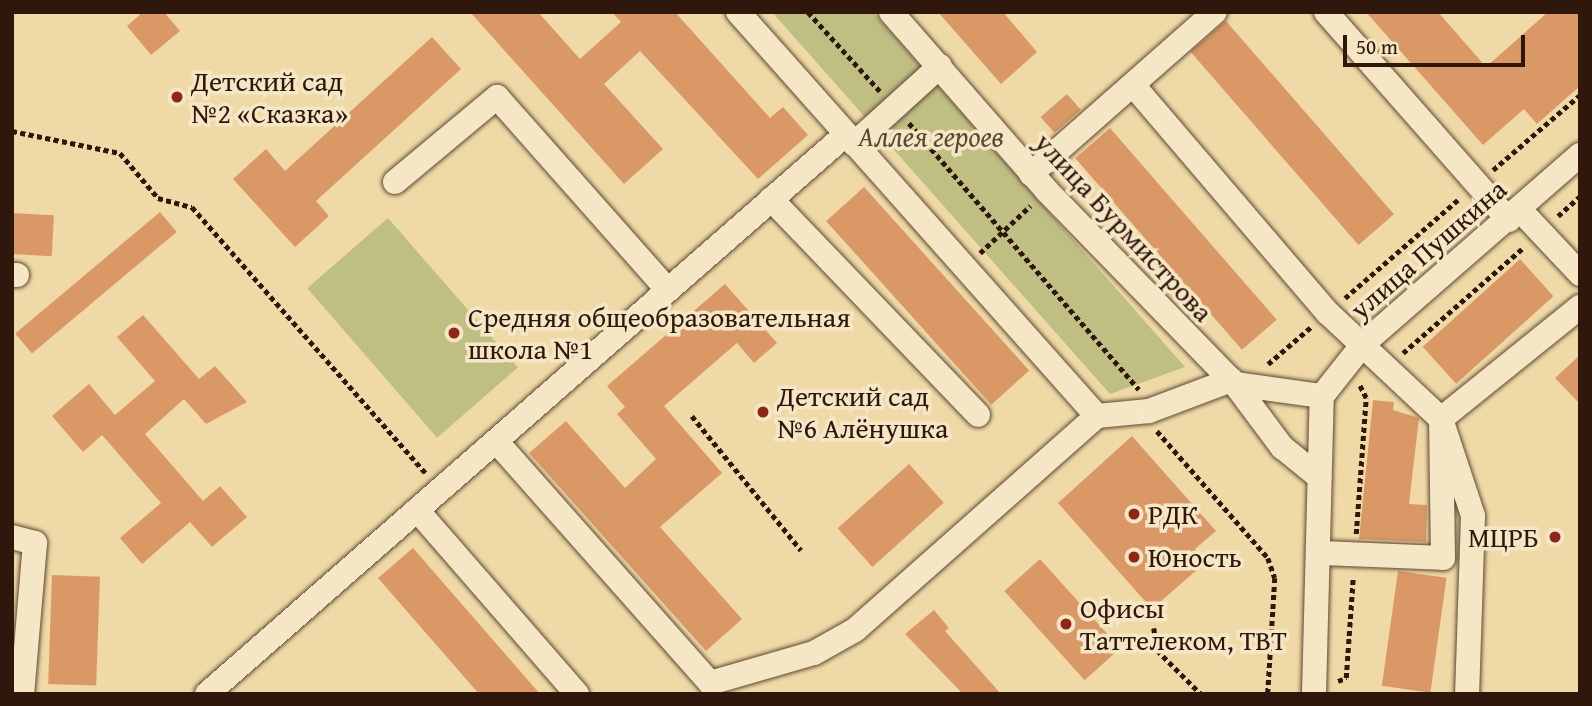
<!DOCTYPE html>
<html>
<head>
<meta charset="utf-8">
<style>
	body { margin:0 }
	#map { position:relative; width:1592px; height:706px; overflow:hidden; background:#efdaa7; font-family:"Gentium Book Plus",serif }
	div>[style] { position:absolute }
	.green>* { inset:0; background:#bfbe83; transform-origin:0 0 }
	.building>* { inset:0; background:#db9867; transform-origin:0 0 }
	.path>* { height:4.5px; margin-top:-2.25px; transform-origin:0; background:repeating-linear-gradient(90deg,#2f170c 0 5px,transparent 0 8.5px) }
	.roads { filter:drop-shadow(0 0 2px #5f4833) drop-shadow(0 0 2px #5f4833) }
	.minor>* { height:24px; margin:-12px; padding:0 12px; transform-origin:12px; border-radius:12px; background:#f5e7c6 }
	.dots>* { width:19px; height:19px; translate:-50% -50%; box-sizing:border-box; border:4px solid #f5e7c6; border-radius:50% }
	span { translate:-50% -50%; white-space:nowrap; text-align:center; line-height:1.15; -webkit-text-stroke:7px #f5e7c6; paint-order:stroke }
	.poi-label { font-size:28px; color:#2f170c }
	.left { translate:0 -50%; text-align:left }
	.right { translate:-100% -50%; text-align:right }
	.park-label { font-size:28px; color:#5a4930; font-style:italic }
	.street-label { font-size:28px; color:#2f170c }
	.frame { position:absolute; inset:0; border:14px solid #2f170c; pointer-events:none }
	.scale { position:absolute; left:1343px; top:35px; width:182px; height:32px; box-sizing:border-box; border:4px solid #2f170c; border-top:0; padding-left:9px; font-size:21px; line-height:24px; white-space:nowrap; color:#2f170c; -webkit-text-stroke:5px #f5e7c6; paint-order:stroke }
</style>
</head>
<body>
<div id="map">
	<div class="green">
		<div style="clip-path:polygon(772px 12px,873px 12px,1185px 367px,1110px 394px)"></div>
		<div style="left:388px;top:218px;width:198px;height:107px;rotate:49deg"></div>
	</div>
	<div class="building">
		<div style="clip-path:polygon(143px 12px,164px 12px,180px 31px,151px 55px,127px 26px)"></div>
		<div style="clip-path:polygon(470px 12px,538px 12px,580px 59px,621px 22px,612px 12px,675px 12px,770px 118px,783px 107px,808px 135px,758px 179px,640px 51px,604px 84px,663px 149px,624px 184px)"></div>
		<div style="clip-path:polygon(938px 12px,1003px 12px,1037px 52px,1001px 84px)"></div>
		<div style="clip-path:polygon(1366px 12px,1438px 12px,1486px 67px,1548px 12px,1580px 12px,1580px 86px,1537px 124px,1524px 109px,1483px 145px)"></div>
		<div style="left:1226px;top:21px;width:256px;height:47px;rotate:49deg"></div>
		<div style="clip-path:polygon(432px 37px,461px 69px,316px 201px,329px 216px,295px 247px,233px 179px,266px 149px,285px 171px)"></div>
		<div style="left:1067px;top:94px;width:21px;height:35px;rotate:49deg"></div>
		<div style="left:1110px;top:128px;width:254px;height:46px;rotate:49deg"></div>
		<div style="left:864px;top:187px;width:247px;height:51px;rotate:48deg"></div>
		<div style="left:160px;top:212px;width:26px;height:189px;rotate:50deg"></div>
		<div style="left:12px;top:213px;width:42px;height:41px;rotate:3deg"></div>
		<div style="left:1520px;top:259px;width:50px;height:131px;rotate:48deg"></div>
		<div style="clip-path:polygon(725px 284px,777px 343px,754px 363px,737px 343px,664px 406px,722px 473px,660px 527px,742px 619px,706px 651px,529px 453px,566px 421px,625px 488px,656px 459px,617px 414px,625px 407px,607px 386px)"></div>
		<div style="clip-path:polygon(143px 315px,199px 379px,215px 366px,247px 402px,206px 424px,184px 399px,145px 434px,203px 501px,220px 486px,247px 517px,212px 547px,190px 522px,142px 564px,120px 538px,161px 503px,102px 435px,83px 452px,52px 416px,89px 384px,115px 415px,155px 381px,117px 337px)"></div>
		<div style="clip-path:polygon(1580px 355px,1580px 404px,1555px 378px)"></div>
		<div style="clip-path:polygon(1373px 400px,1394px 402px,1393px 410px,1419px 418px,1409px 504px,1427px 505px,1426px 542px,1359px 539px)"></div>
		<div style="clip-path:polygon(1132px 436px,1216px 531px,1195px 549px,1206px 562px,1152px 609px,1058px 503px)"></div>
		<div style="left:909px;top:464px;width:52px;height:96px;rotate:48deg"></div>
		<div style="clip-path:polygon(413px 548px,540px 694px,479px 694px,378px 578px)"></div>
		<div style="left:1040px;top:559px;width:120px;height:48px;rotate:48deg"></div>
		<div style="left:1398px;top:571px;width:49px;height:116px;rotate:8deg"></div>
		<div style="left:52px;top:575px;width:48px;height:109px;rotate:2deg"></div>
		<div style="clip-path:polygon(934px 610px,949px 628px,945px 631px,1001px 694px,963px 694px,905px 634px)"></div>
	</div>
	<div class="path">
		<div style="left:808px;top:12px;width:107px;rotate:47.7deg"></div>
		<div style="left:909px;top:123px;width:352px;rotate:49.2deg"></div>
		<div style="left:12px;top:131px;width:110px;rotate:11.5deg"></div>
		<div style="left:120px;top:153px;width:59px;rotate:49.8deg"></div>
		<div style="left:158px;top:198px;width:35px;rotate:15deg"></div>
		<div style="left:192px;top:207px;width:354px;rotate:48.7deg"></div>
		<div style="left:1493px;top:170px;width:115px;rotate:-40.8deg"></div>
		<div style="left:1558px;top:216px;width:30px;rotate:-42deg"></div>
		<div style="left:980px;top:253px;width:69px;rotate:-43.2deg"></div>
		<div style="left:1345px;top:298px;width:152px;rotate:-41deg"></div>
		<div style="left:1403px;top:353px;width:159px;rotate:-41.2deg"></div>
		<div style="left:1268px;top:364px;width:58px;rotate:-40.8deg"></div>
		<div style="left:692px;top:416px;width:173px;rotate:50.9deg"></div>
		<div style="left:1157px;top:431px;width:169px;rotate:48.8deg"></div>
		<div style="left:1268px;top:558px;width:21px;rotate:71deg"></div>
		<div style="left:1275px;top:578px;width:116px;rotate:93.5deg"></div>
		<div style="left:1356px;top:534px;width:136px;rotate:-85.8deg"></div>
		<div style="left:1366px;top:398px;width:16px;rotate:-117deg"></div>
		<div style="left:1154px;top:628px;width:22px;rotate:82deg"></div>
		<div style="left:1157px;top:650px;width:62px;rotate:45deg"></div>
		<div style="left:1338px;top:681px;width:9px;rotate:-21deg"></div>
		<div style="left:1346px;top:678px;width:101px;rotate:-86deg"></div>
	</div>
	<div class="roads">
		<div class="minor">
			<div style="left:738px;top:12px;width:540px;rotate:48.38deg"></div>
			<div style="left:891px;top:12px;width:237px;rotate:48.9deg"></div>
			<div style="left:1047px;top:191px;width:269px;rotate:45.8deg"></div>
			<div style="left:1235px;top:384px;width:79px;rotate:53.3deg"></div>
			<div style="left:1282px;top:447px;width:48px;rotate:39deg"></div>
			<div style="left:1326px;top:12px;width:277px;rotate:48.7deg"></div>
			<div style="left:1133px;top:85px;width:300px;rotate:49.5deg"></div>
			<div style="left:1328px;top:313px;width:155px;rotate:43.2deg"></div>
			<div style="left:1441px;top:419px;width:102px;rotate:71.7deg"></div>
			<div style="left:1473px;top:516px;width:178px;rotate:91.9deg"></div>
			<div style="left:854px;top:144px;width:116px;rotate:-42.2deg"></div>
			<div style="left:1031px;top:174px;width:245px;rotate:-41.4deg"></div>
			<div style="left:395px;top:182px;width:133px;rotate:-39.8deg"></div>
			<div style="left:497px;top:97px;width:258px;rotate:48.5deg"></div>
			<div style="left:771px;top:199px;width:299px;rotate:46.2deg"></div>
			<div style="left:1520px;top:210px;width:88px;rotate:46.8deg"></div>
			<div style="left:12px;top:275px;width:5px"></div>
			<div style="left:1235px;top:384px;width:88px;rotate:7.9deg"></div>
			<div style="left:1322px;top:396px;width:66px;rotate:-51.7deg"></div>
			<div style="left:1363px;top:344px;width:288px;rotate:-41.1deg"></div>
			<div style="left:496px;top:441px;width:323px;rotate:48.5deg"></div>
			<div style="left:710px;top:683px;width:108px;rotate:-16.1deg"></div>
			<div style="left:814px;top:653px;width:47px;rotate:-29.3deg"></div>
			<div style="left:855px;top:630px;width:323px;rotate:-41.5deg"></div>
			<div style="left:1097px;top:416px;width:52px;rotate:-5.5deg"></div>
			<div style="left:1149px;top:411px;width:88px;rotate:-20.7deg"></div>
			<div style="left:417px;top:510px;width:244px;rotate:49deg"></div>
			<div style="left:12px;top:537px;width:24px;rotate:15deg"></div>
			<div style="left:35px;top:543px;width:152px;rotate:94.9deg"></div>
			<div style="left:1321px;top:553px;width:122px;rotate:2.3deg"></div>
			<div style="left:1443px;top:558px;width:139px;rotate:-90.8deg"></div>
			<div style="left:1441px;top:419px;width:179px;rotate:-38.9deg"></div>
			<div style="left:207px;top:694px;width:848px;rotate:-41.22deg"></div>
			<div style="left:1314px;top:694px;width:298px;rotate:-88.5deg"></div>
		</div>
	</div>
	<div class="dots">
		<div style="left:177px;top:97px;background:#8f2418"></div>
		<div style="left:454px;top:333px;background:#8f2418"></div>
		<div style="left:763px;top:412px;background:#8f2418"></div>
		<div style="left:1134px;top:514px;background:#8f2418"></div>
		<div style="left:1555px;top:537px;background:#8f2418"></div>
		<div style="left:1134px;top:557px;background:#8f2418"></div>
		<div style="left:1066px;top:624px;background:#8f2418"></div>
	</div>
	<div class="poi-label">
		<span class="left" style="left:191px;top:97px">Детский сад<br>№2 «Сказка»</span>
		<span class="left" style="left:468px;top:333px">Средняя общеобразовательная<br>школа №1</span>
		<span class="left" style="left:777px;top:412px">Детский сад<br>№6 Алёнушка</span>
		<span class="left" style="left:1148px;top:514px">РДК</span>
		<span class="right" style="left:1539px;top:537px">МЦРБ</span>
		<span class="left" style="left:1148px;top:557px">Юность</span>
		<span class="left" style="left:1080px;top:624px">Офисы<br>Таттелеком, ТВТ</span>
	</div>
	<div class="park-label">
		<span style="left:931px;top:136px">Аллея героев</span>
	</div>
	<div class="street-label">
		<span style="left:1124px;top:227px;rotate:47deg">улица Бурмистрова</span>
		<span style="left:1428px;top:249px;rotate:-41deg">улица Пушкина</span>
	</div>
	<div class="frame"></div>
	<div class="scale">50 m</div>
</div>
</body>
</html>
